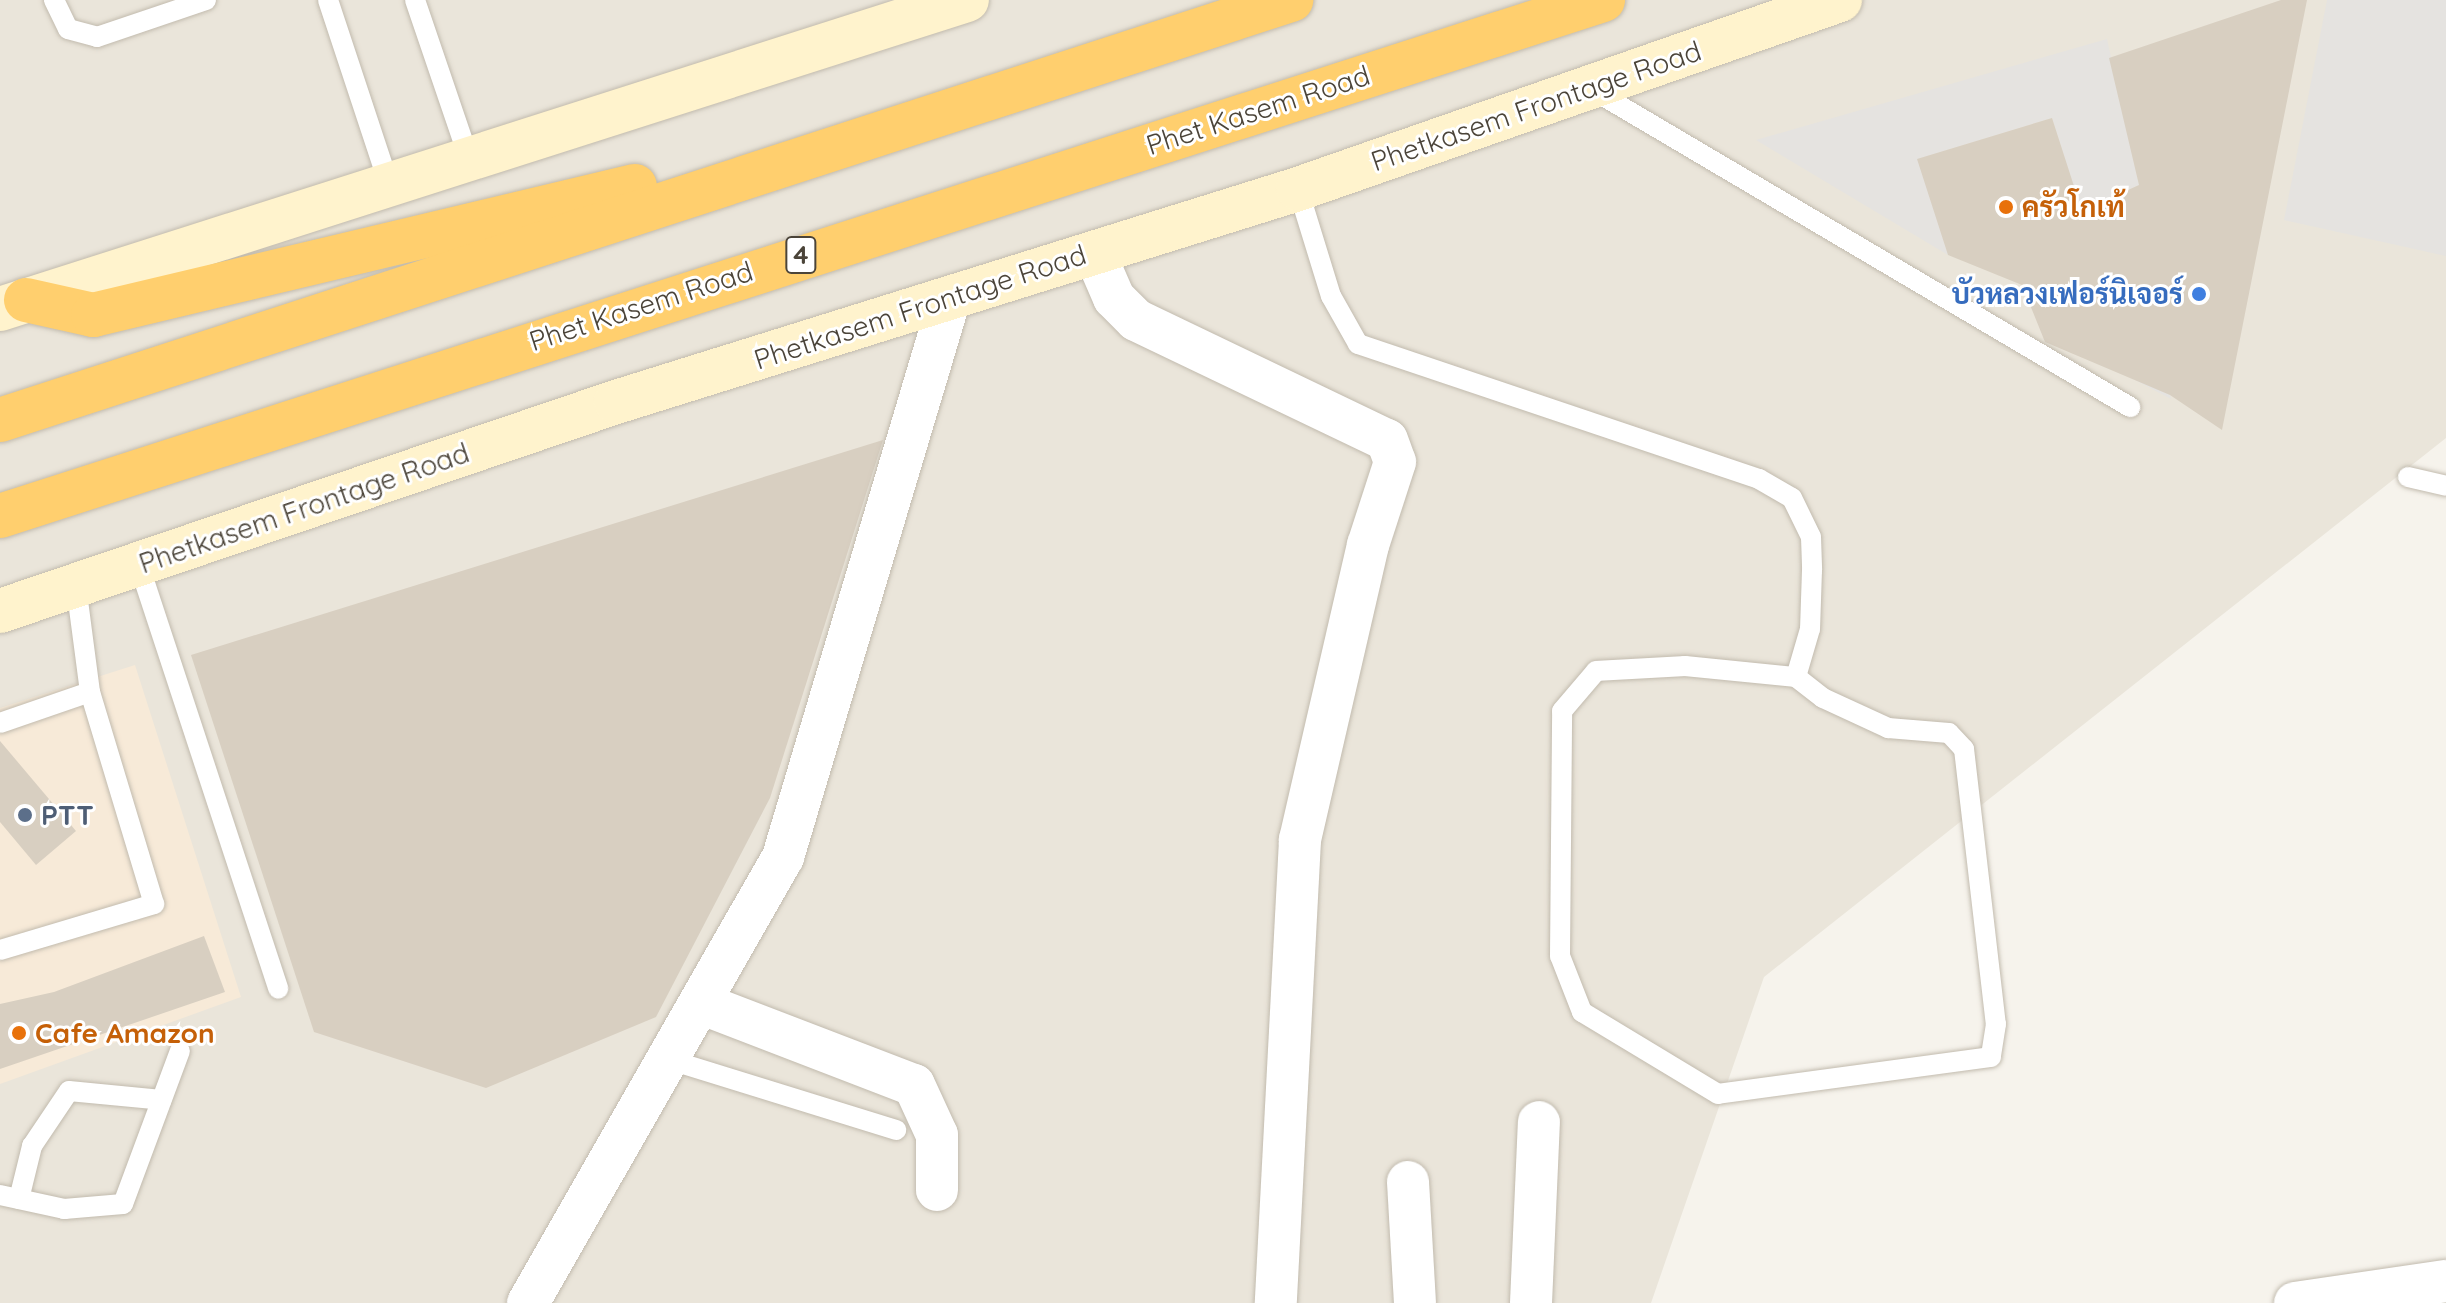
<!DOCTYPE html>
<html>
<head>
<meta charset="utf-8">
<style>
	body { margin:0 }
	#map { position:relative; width:2446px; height:1303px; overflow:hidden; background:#f6f3ec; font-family:Quicksand,Sarabun,sans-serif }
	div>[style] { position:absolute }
	.residential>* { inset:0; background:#eae5da }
	.commercial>* { inset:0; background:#f7ead8 }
	.parking>* { inset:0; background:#e5e3e0 }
	.building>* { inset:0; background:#d8cfc1 }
	.roads { filter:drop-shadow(0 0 2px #c2bbae) drop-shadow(0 0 2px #c2bbae) }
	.lane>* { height:20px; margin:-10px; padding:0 10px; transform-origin:10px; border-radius:10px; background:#fff }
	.street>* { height:42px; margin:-21px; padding:0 21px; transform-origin:21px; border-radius:21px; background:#fff }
	.secondary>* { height:44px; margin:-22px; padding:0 22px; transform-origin:22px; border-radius:22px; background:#fff3cd }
	.highway>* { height:44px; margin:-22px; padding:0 22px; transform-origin:22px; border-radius:22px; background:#ffcf6e }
	.dots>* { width:22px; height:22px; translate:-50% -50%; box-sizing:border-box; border:4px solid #fff; border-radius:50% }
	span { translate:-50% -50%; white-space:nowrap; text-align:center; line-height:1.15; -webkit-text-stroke:6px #fff; paint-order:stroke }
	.shield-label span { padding:2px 6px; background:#fff; border:2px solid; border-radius:6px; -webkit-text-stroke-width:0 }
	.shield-label { font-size:26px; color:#4b4439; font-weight:700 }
	.street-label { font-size:28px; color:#4b4439 }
	.food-label { font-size:28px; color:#c56008; font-weight:700 }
	.left { translate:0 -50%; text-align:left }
	.shop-label { font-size:28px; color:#366cbe; font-weight:700 }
	.right { translate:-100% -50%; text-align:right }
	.service-label { font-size:28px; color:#4e5e75; font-weight:700 }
</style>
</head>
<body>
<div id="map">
	<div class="residential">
		<div style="clip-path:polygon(0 0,2446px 0,2446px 438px,1764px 977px,1651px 1303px,0 1303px)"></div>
	</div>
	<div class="commercial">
		<div style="clip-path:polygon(135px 665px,241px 997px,0 1084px,0 708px)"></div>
	</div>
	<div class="parking">
		<div style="clip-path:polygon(2327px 0,2446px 0,2446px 256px,2284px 220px)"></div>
		<div style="clip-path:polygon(2107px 39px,2139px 185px,2128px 190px,2171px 399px,2135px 380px,2052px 118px,1918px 159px,1948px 255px,1756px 140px)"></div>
	</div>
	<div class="building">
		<div style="clip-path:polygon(2281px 0,2307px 0,2222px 430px,2170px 395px,2045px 342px,2022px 285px,1948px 255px,1917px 159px,2052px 118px,2082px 211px,2139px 185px,2109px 58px)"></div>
		<div style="clip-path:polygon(883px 440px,770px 798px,656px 1017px,486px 1088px,314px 1032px,191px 655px)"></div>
		<div style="clip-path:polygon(0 741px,76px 831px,36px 865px,0 822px)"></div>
		<div style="clip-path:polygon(204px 936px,225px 992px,0 1069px,0 1004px,54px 992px)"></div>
	</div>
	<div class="roads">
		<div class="lane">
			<div style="left:54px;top:0;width:32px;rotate:64deg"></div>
			<div style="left:68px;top:29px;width:30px;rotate:15deg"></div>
			<div style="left:97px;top:37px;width:115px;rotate:-18.7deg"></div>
			<div style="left:328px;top:0;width:198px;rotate:71.7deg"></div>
			<div style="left:415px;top:0;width:171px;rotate:71.2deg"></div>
			<div style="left:1593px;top:90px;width:624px;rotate:30.55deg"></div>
			<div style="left:1298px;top:189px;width:112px;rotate:72.9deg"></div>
			<div style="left:1331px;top:296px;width:55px;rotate:60.6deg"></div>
			<div style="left:1358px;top:344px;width:423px;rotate:18.6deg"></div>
			<div style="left:1759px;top:479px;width:38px;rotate:30deg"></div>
			<div style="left:1792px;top:498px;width:43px;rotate:64deg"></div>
			<div style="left:1811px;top:537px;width:33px;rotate:88deg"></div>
			<div style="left:1812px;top:570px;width:59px;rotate:91.9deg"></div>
			<div style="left:1810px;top:629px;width:50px;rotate:106.3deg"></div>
			<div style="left:2408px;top:477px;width:39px;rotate:13deg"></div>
			<div style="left:139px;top:565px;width:446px;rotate:71.8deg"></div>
			<div style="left:1685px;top:666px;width:112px;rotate:5.7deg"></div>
			<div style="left:1796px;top:677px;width:34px;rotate:38deg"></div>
			<div style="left:1823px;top:698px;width:72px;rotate:24.8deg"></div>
			<div style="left:1888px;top:728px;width:61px;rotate:4.7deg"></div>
			<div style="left:1949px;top:733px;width:22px;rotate:47deg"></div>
			<div style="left:1964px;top:749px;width:277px;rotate:83.4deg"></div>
			<div style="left:1996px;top:1024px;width:33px;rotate:99deg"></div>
			<div style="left:1991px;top:1057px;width:275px;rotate:172.3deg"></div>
			<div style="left:1718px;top:1094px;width:159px;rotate:-148.9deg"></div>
			<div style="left:1582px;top:1012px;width:60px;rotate:-111.4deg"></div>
			<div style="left:1560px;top:956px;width:245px;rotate:-89.5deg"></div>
			<div style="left:1562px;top:711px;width:52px;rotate:-49.6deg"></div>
			<div style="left:1596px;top:671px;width:89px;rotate:-3.2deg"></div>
			<div style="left:0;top:723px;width:95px;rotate:-19deg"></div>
			<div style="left:0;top:950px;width:161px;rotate:-16.6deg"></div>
			<div style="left:154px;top:904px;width:221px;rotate:-106.8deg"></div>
			<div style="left:90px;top:692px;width:107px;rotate:-97.5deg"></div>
			<div style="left:667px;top:1059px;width:240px;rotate:17.2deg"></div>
			<div style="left:0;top:1195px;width:66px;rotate:12.3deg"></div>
			<div style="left:64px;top:1209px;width:59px;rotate:-4.8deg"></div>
			<div style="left:123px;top:1204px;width:163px;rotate:-69.6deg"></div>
			<div style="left:19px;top:1199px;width:55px;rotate:-76.2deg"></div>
			<div style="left:32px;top:1146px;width:66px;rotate:-56.1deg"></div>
			<div style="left:69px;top:1091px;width:93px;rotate:5.5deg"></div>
		</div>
		<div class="street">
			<div style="left:1094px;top:252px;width:50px;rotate:66.5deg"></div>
			<div style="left:1114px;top:298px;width:31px;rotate:45deg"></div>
			<div style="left:1136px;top:320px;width:278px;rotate:25.6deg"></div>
			<div style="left:1387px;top:440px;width:23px;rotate:70deg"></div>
			<div style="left:1395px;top:462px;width:87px;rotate:108deg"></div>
			<div style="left:1368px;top:545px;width:303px;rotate:103deg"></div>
			<div style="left:1300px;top:840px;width:464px;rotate:93deg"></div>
			<div style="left:700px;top:1003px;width:229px;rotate:21deg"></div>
			<div style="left:914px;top:1085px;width:55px;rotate:65.3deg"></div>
			<div style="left:937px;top:1135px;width:55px;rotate:90deg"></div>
			<div style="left:1408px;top:1182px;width:121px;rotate:86.7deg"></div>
			<div style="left:528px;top:1303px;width:514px;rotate:-60.24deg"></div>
			<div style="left:783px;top:857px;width:583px;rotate:-73.37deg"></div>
			<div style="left:1531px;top:1303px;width:181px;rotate:-87.5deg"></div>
			<div style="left:2295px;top:1303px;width:153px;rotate:-8.3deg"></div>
		</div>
		<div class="secondary">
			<div style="left:0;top:309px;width:1015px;rotate:-17.72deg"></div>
			<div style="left:0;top:611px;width:650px;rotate:-18.74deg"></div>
			<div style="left:616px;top:402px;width:714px;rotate:-17.34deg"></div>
			<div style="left:1298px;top:189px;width:574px;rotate:-19.22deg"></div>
		</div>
		<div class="highway">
			<div style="left:26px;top:300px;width:69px;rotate:12.6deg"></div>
			<div style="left:93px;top:315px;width:557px;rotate:-13.39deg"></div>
			<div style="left:0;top:420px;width:1358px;rotate:-18.02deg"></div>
			<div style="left:0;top:516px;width:1684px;rotate:-17.84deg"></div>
		</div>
	</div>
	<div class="dots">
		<div style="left:2006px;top:207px;background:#e8710a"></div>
		<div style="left:2199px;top:294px;background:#3f7fe0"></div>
		<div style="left:25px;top:815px;background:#5c6f8a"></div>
		<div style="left:19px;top:1033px;background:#e8710a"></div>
	</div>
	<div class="shield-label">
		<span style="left:801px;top:255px">4</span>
	</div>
	<div class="street-label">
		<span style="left:1536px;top:106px;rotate:-19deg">Phetkasem Frontage Road</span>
		<span style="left:1258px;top:110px;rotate:-18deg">Phet Kasem Road</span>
		<span style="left:641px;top:306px;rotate:-18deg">Phet Kasem Road</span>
		<span style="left:920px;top:307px;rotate:-18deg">Phetkasem Frontage Road</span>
		<span style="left:304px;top:508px;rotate:-19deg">Phetkasem Frontage Road</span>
	</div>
	<div class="food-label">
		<span class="left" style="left:2022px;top:207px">ครัวโกเท้</span>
		<span class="left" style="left:35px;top:1033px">Cafe Amazon</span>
	</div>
	<div class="shop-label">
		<span class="right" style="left:2183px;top:294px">บัวหลวงเฟอร์นิเจอร์</span>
	</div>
	<div class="service-label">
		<span class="left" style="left:41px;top:815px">PTT</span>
	</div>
</div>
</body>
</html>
